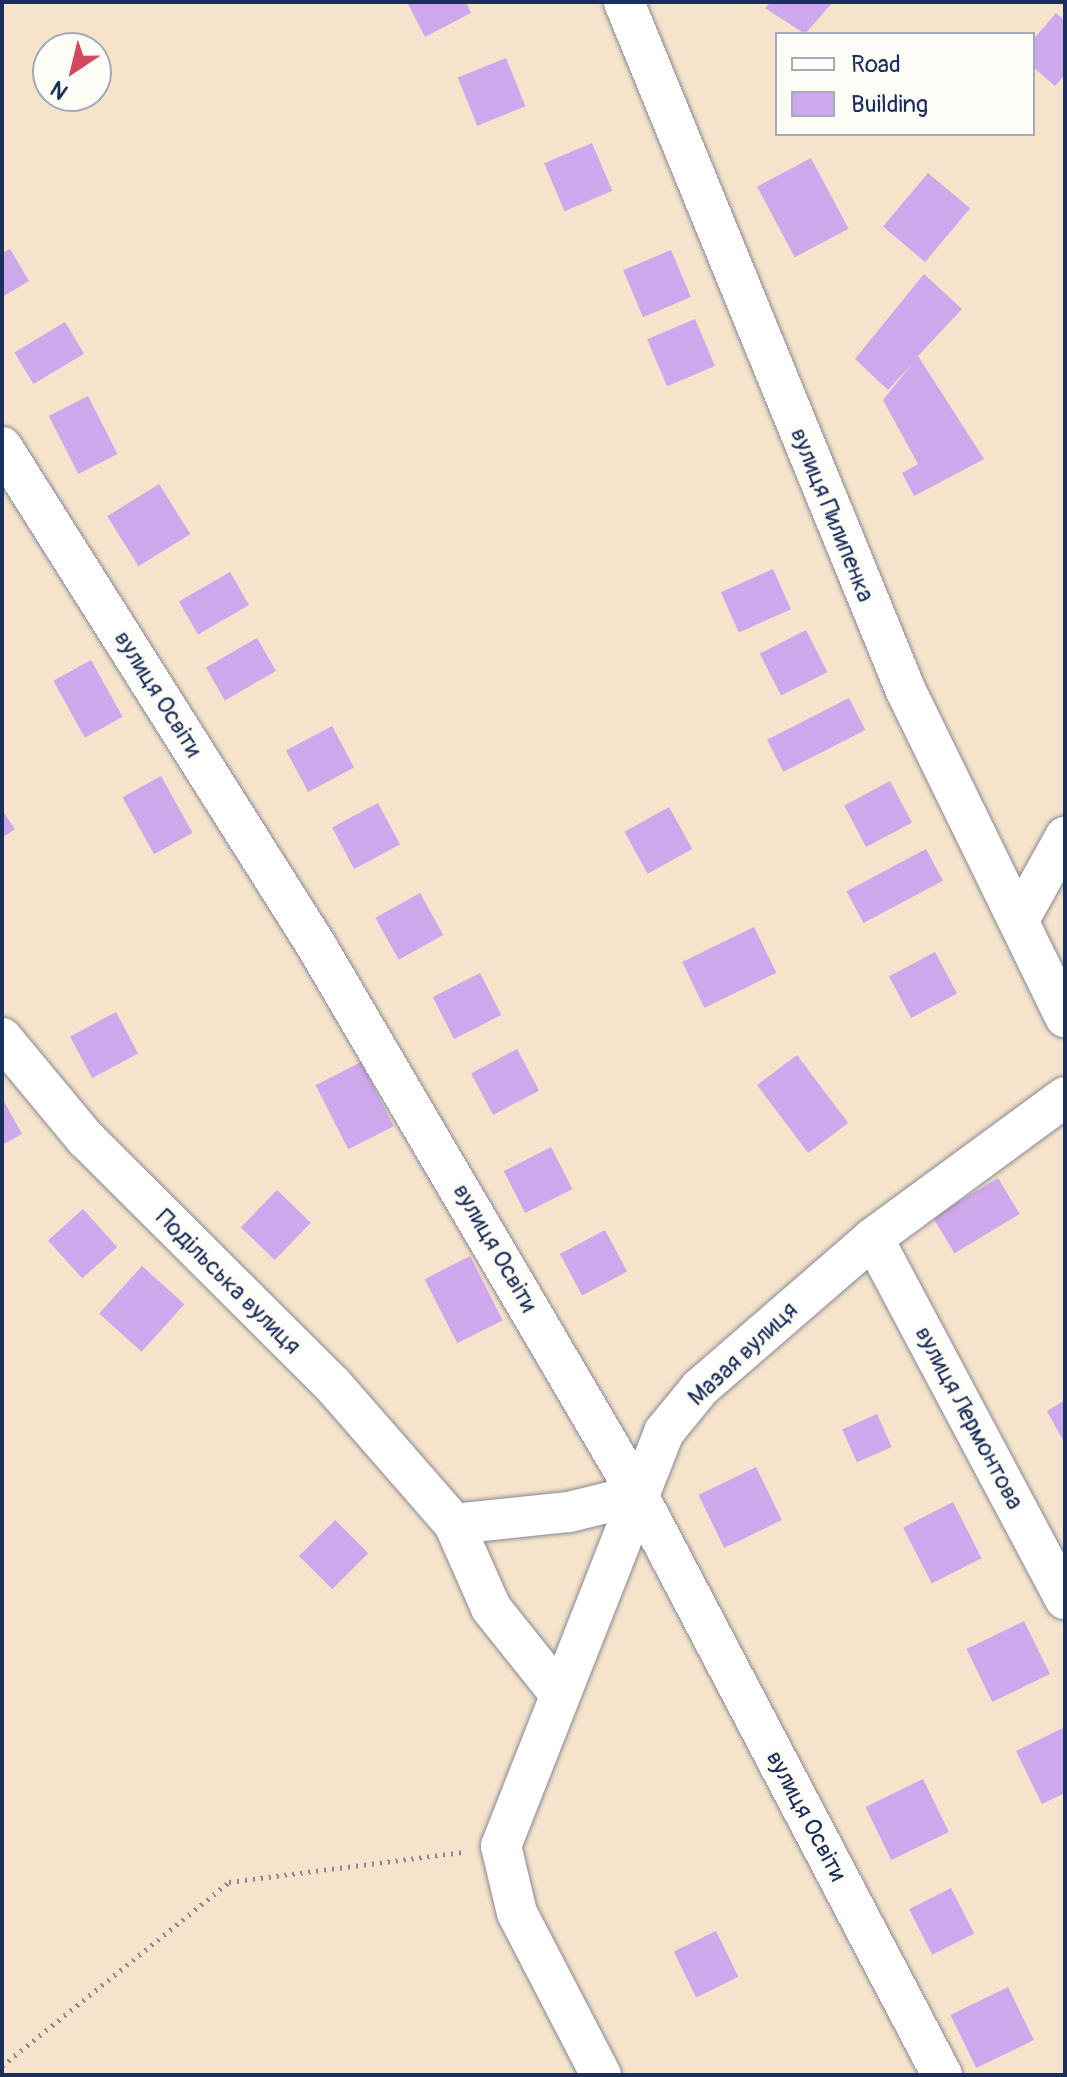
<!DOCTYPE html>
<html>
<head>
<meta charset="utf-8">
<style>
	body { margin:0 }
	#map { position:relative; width:1067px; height:2077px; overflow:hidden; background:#f5e3cb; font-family:Pangolin,sans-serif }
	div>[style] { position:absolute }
	.building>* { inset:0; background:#cfa7ed; transform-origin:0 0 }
	.path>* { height:5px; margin-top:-2.5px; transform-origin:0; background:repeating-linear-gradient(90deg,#888994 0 2px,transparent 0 8px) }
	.roads { filter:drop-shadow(0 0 2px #888994) drop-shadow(0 0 2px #888994) }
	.minor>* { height:40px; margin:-20px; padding:0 20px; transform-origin:20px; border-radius:20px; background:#fff }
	span { translate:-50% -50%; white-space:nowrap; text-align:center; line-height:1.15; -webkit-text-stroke:8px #fdfcf7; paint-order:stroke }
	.street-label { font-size:24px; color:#1b2f5e }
	.frame { position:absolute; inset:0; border:4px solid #1b2f5e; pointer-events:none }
	.legend { position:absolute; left:775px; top:32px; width:260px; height:104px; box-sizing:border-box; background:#fdfcf7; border:2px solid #a3aaba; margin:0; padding:10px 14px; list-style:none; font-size:24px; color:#1b2f5e }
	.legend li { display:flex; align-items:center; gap:16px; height:40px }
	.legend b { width:40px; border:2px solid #a3aaba }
	.north { position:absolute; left:32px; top:32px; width:80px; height:80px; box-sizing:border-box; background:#fdfcf7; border:2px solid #a3aaba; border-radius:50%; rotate:215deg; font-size:22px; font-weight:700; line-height:32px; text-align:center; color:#1b2f5e }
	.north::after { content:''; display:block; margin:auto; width:28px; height:36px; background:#d1495b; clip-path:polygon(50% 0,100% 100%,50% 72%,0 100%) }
</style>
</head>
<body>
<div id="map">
	<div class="building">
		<div style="clip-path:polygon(407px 2px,466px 2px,471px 13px,425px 37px)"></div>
		<div style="clip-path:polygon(771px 2px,833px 2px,805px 34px,765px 8px)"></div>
		<div style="clip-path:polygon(1056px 13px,1065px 21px,1065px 75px,1055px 86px,1033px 67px,1033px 40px)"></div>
		<div style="left:506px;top:58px;width:52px;height:52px;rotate:68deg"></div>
		<div style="left:592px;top:143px;width:52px;height:52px;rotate:67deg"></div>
		<div style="left:811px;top:158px;width:80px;height:61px;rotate:62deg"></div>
		<div style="left:928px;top:173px;width:55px;height:70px;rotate:40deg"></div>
		<div style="clip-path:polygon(10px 249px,29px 281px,2px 297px,2px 253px)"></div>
		<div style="left:671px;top:250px;width:51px;height:52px;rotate:67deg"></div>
		<div style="clip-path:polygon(924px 274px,962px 309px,918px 356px,984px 459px,914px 496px,902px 473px,918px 464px,883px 400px,912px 364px,888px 390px,855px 359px)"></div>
		<div style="left:695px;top:319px;width:51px;height:52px;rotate:67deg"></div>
		<div style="left:65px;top:322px;width:37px;height:59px;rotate:59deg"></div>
		<div style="left:88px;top:396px;width:65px;height:44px;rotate:63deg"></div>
		<div style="left:159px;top:484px;width:59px;height:61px;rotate:58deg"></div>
		<div style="left:773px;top:569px;width:44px;height:57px;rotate:66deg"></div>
		<div style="left:230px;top:572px;width:38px;height:59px;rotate:60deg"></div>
		<div style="left:806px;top:630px;width:47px;height:52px;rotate:63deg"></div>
		<div style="left:257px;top:638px;width:38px;height:59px;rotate:60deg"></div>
		<div style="left:91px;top:660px;width:65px;height:43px;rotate:61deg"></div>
		<div style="left:849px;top:698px;width:36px;height:92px;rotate:63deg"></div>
		<div style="left:332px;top:726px;width:47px;height:52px;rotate:62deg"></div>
		<div style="left:161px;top:776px;width:65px;height:44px;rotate:61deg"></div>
		<div style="left:890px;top:781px;width:47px;height:52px;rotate:62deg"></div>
		<div style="left:378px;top:803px;width:47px;height:52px;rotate:62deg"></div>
		<div style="left:669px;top:807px;width:48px;height:51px;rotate:61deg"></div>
		<div style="clip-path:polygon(2px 810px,15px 829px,2px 838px)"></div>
		<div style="left:926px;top:849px;width:36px;height:90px;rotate:62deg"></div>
		<div style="left:420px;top:893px;width:48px;height:51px;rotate:61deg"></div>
		<div style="left:754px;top:927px;width:51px;height:80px;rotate:64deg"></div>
		<div style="left:935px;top:952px;width:47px;height:52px;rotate:62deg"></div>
		<div style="left:480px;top:973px;width:47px;height:53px;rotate:63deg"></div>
		<div style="left:116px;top:1012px;width:47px;height:52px;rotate:62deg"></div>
		<div style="left:517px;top:1049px;width:47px;height:52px;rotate:62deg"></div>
		<div style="left:797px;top:1055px;width:85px;height:50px;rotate:53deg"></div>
		<div style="left:361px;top:1062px;width:72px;height:51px;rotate:63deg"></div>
		<div style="clip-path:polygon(2px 1098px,22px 1134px,2px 1145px)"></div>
		<div style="left:551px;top:1147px;width:47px;height:53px;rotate:63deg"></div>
		<div style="left:998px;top:1178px;width:42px;height:76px;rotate:59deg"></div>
		<div style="left:277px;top:1190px;width:47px;height:52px;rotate:44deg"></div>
		<div style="left:83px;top:1209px;width:51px;height:47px;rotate:48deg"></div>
		<div style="left:605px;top:1230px;width:47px;height:51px;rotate:62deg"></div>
		<div style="left:470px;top:1256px;width:72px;height:51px;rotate:63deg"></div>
		<div style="left:142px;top:1266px;width:57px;height:64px;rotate:42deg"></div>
		<div style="clip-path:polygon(1065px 1400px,1065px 1444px,1047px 1411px)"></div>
		<div style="left:877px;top:1414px;width:36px;height:38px;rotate:66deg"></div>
		<div style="left:756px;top:1467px;width:59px;height:64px;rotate:64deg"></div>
		<div style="left:953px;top:1502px;width:63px;height:56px;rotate:63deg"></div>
		<div style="left:335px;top:1520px;width:47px;height:51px;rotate:45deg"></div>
		<div style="left:1024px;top:1621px;width:59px;height:64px;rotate:64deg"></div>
		<div style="clip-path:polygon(1065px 1727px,1065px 1793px,1042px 1804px,1016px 1751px)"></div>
		<div style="left:923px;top:1779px;width:59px;height:64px;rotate:64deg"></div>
		<div style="left:951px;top:1888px;width:51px;height:47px;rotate:63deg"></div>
		<div style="left:716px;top:1931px;width:51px;height:47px;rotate:64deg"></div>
		<div style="left:1008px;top:1987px;width:59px;height:64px;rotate:64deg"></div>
	</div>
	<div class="path">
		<div style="left:2px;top:2066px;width:292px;rotate:-39deg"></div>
		<div style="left:229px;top:1882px;width:237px;rotate:-7.3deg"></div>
	</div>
	<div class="roads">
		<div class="minor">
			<div style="left:624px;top:2px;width:744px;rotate:67.74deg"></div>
			<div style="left:906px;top:691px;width:363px;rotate:64deg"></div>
			<div style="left:2px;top:447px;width:589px;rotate:57.77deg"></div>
			<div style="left:316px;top:945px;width:637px;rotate:59.65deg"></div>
			<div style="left:638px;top:1495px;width:655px;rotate:62.34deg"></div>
			<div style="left:1020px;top:918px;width:93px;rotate:-60.9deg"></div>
			<div style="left:2px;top:1038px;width:131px;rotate:50.3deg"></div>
			<div style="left:86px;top:1139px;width:347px;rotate:44.9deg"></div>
			<div style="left:332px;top:1384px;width:186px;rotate:48.9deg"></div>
			<div style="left:454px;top:1524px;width:92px;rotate:66.2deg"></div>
			<div style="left:491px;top:1608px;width:107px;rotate:51.4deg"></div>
			<div style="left:873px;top:1238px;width:409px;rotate:62deg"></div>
			<div style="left:454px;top:1524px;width:116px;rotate:-6deg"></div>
			<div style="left:569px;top:1512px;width:71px;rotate:-13.8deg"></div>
			<div style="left:601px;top:2075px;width:182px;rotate:-117.4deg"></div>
			<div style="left:517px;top:1913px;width:69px;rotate:-103.4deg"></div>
			<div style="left:501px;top:1846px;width:445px;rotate:-68.5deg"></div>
			<div style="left:664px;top:1432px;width:57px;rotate:-50.7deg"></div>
			<div style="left:700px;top:1388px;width:229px;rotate:-40.9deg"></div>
			<div style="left:873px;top:1238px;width:238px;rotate:-36.3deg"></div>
		</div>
	</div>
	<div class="street-label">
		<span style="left:832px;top:515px;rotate:68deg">вулиця Пилипенка</span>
		<span style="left:158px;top:694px;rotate:58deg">вулиця Освіти</span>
		<span style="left:495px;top:1248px;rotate:60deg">вулиця Освіти</span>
		<span style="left:228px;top:1282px;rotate:45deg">Подільська вулиця</span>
		<span style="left:743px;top:1354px;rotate:-43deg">Мазая вулиця</span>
		<span style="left:969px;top:1418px;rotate:62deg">вулиця Лермонтова</span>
		<span style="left:806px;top:1816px;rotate:62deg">вулиця Освіти</span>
	</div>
	<div class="frame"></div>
	<ul class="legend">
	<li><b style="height:10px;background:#fff"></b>Road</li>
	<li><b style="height:22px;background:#cfa7ed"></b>Building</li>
	</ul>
	<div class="north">N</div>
</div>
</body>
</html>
